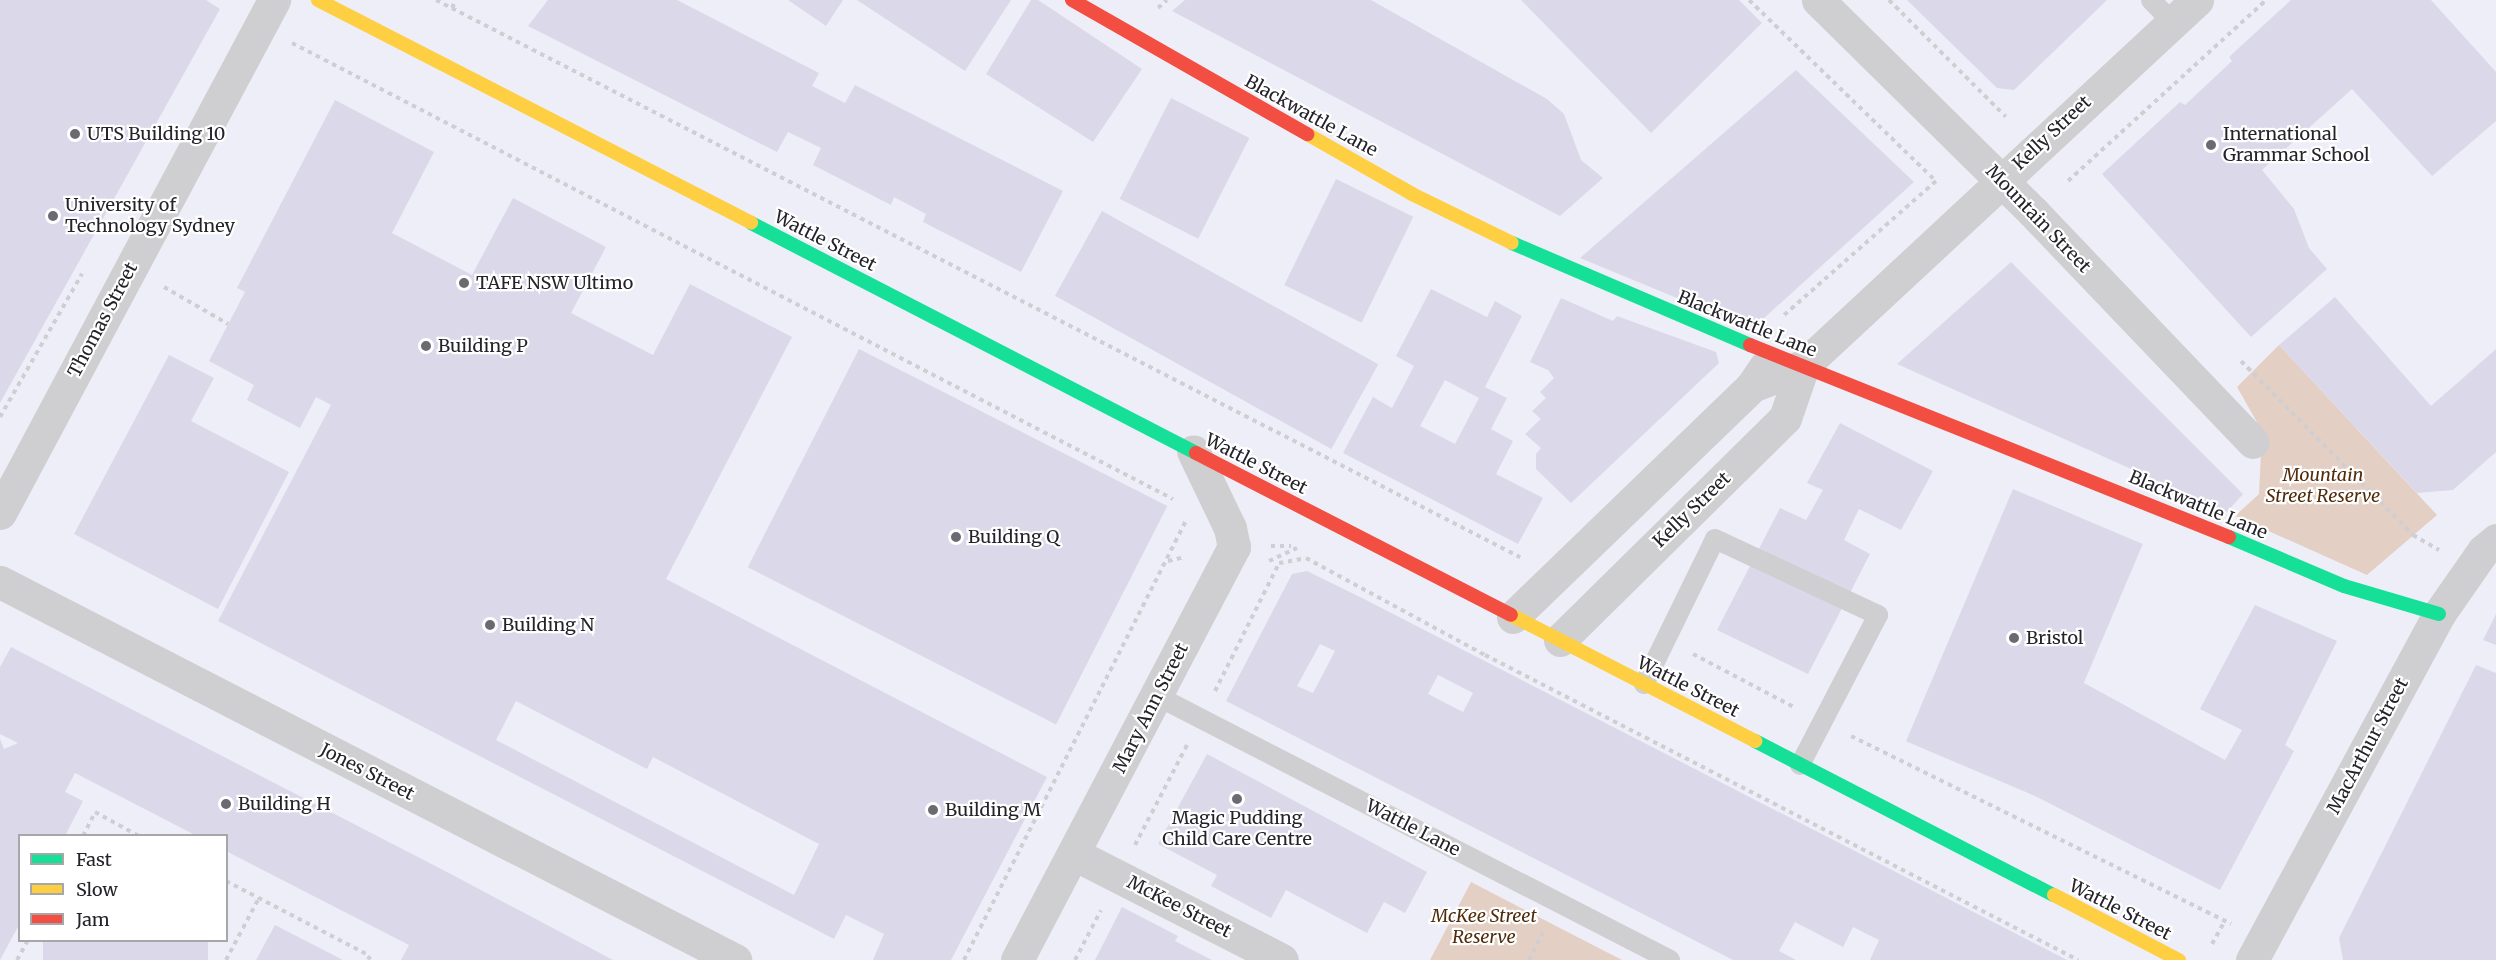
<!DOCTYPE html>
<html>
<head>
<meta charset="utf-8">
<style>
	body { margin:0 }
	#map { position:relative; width:2496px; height:960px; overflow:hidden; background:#eeeef8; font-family:Merriweather,serif }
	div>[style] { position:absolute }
	.green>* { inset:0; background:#e4cfc4 }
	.building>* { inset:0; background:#dbd8e9; transform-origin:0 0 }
	.path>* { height:4px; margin-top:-2px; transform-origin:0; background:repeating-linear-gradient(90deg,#cfcfd3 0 4.5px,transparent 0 9px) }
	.lane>* { height:20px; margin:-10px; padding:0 10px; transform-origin:10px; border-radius:10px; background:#cfcfd1 }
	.street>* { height:33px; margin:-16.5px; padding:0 16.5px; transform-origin:16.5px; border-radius:16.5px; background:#cfcfd1 }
	.fast>* { height:14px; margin:-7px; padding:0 7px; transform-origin:7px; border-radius:7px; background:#16e098 }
	.slow>* { height:14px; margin:-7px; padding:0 7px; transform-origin:7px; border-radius:7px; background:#ffcf43 }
	.jam>* { height:14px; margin:-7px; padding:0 7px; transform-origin:7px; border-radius:7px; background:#f24e42 }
	.dots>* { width:16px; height:16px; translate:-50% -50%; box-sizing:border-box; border:3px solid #fff; border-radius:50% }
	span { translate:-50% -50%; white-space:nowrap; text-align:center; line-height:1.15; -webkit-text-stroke:4.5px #fff; paint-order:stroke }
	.street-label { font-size:18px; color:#24232a }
	.poi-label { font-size:18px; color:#24232a }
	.left { translate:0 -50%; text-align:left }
	.park-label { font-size:18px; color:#512c0b; font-style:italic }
	.legend { position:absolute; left:18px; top:834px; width:210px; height:108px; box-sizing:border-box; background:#fff; border:2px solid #a7a7aa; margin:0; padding:8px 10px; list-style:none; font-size:18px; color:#24232a }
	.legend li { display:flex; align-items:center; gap:12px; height:30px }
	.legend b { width:30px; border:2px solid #a7a7aa }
</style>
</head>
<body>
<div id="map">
	<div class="green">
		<div style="clip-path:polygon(2279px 345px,2437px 515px,2367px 575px,2235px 516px,2259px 494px,2262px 431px,2237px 387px)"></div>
		<div style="clip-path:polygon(1471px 882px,1622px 960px,1430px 960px)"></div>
	</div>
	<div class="building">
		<div style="clip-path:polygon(0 0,206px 0,220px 9px,0 403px)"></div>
		<div style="clip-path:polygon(548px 0,677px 0,819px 73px,812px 86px,845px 103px,855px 85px,1063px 191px,1021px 272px,923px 222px,926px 214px,894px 197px,891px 205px,813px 165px,821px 148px,788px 132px,777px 152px,528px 26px)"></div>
		<div style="clip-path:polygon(788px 0,843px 0,826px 26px)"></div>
		<div style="clip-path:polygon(857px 0,1011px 0,965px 71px)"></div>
		<div style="clip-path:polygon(1031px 0,1038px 0,1142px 69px,1093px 142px,986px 74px)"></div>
		<div style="clip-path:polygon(1185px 0,1371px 0,1547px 99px,1564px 114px,1581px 160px,1603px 178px,1560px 216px,1172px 11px)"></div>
		<div style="clip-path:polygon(1521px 0,1739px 0,1762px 23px,1651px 133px)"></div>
		<div style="clip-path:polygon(1907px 0,2107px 0,2014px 90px,1997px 88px)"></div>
		<div style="clip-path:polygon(2291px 0,2431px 0,2496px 72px,2496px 121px,2432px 176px,2352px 89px,2262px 170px,2294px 209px,2309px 248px,2327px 269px,2251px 337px,2102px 174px,2180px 102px,2185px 105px,2232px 61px,2229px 57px)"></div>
		<div style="clip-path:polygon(1796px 70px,1914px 182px,1752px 329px,1580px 258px)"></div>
		<div style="left:1171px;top:98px;width:88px;height:113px;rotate:27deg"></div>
		<div style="clip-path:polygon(evenodd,335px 100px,434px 152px,392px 233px,472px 275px,513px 198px,606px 247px,571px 313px,653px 355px,690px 284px,792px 337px,666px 579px,1047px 777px,951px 960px,873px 960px,884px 934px,846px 915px,834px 939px,218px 621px,331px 405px,316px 397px,300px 428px,247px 400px,254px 385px,209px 361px,245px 292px,237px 288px,335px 100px,516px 701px,647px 769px,653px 757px,819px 844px,794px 895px,496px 740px,516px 701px)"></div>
		<div style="left:1336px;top:179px;width:86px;height:118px;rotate:26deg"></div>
		<div style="left:1102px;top:211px;width:316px;height:97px;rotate:29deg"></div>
		<div style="clip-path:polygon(2011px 262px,2243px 494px,2227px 512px,1897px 364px)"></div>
		<div style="clip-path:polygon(evenodd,1431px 289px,1487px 317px,1495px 301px,1522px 316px,1485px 387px,1507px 398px,1491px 429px,1513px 441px,1496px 474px,1543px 498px,1518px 544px,1343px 453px,1373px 397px,1392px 408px,1414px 366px,1396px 356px,1431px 289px,1445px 380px,1479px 398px,1455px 444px,1420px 426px,1445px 380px)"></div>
		<div style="clip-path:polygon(2335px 297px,2431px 406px,2496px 349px,2496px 452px,2453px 490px,2417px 493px,2279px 345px)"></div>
		<div style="clip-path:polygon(1561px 298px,1613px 321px,1617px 316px,1716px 352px,1719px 363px,1571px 503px,1536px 469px,1536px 454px,1541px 448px,1525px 434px,1541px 419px,1532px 411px,1546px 398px,1540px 392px,1554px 378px,1548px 370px,1530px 362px)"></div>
		<div style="left:859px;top:349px;width:346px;height:245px;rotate:27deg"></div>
		<div style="clip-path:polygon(169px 355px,214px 378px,191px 421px,289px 472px,218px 609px,74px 534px)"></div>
		<div style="clip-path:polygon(1840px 423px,1933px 471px,1901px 530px,1859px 509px,1844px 540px,1870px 554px,1808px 674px,1717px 630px,1780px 508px,1806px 520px,1823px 490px,1807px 483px)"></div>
		<div style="left:2013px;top:489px;width:141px;height:274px;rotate:23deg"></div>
		<div style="clip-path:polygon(evenodd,1307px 571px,1362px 598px,2067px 960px,1870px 960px,1879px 940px,1853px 927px,1843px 947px,1795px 922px,1779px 951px,1796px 960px,1733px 960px,1226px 701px,1292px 574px,1307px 571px,1320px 644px,1335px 651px,1313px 693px,1297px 686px,1320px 644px,1307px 571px,1438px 675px,1473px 693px,1463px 712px,1428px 694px,1438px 675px)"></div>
		<div style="clip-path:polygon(2255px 605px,2337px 641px,2285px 745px,2294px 751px,2220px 890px,2027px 792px,2084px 683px,2225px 760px,2242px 730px,2200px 709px)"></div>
		<div style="clip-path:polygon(2496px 614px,2496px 645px,2483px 640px)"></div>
		<div style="clip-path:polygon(11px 647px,447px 872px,613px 960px,401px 960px,409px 945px,226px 851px,226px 836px,197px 836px,75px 773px,65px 792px,83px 801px,65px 836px,20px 836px,20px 923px,0 960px,0 739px,4px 749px,18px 743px,0 734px,0 667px)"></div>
		<div style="clip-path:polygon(2476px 665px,2496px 673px,2496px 960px,2343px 960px,2339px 938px)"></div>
		<div style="clip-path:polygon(1207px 754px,1427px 872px,1405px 913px,1384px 902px,1367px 933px,1286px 890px,1271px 918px,1211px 886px,1217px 875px,1158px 844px)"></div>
		<div style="clip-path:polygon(1122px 907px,1178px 936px,1175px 941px,1212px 960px,1095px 960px)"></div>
		<div style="clip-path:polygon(275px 925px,343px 960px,256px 960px)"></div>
		<div style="left:43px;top:940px;width:165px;height:22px"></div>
	</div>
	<div class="path">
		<div style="left:436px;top:0;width:1219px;rotate:27.2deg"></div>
		<div style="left:1749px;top:0;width:260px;rotate:44.1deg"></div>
		<div style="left:1936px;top:181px;width:204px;rotate:138.6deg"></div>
		<div style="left:1889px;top:0;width:165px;rotate:45deg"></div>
		<div style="left:452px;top:8px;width:9px;rotate:-63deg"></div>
		<div style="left:1158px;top:8px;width:12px;rotate:-42deg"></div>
		<div style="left:292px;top:43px;width:992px;rotate:27.37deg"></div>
		<div style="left:2068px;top:181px;width:268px;rotate:-42.4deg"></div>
		<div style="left:164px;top:287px;width:74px;rotate:30deg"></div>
		<div style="left:2241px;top:361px;width:245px;rotate:45.3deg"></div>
		<div style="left:2413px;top:535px;width:30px;rotate:30deg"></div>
		<div style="left:0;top:417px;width:165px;rotate:-60.2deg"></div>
		<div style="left:1271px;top:546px;width:20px"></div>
		<div style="left:1168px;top:561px;width:17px;rotate:-13deg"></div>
		<div style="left:1269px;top:561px;width:31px;rotate:-25deg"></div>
		<div style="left:1693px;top:654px;width:116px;rotate:27.7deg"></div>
		<div style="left:1215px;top:691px;width:143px;rotate:-63.4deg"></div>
		<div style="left:1279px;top:563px;width:27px;rotate:-10deg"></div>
		<div style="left:1306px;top:558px;width:204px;rotate:28.5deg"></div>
		<div style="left:1485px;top:655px;width:667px;rotate:27.22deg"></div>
		<div style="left:1851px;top:736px;width:424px;rotate:26.3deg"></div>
		<div style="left:83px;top:836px;width:27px;rotate:-63deg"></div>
		<div style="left:95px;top:812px;width:50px;rotate:28.6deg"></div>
		<div style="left:1135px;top:845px;width:113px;rotate:-62.5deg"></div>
		<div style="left:226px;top:881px;width:162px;rotate:27.5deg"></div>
		<div style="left:370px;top:956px;width:4px;rotate:117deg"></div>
		<div style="left:2212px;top:944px;width:26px;rotate:-61deg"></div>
		<div style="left:17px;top:960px;width:23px;rotate:-61deg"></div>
		<div style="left:226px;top:960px;width:70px;rotate:-62deg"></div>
		<div style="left:964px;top:960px;width:491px;rotate:-63.2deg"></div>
		<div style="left:1075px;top:960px;width:56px;rotate:-62.5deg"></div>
		<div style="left:1529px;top:960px;width:35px;rotate:-63deg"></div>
	</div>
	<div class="lane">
		<div style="left:2151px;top:0;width:30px;rotate:46deg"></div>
		<div style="left:1644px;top:684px;width:161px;rotate:-63.9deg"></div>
		<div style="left:1715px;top:539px;width:180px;rotate:25deg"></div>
		<div style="left:1878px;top:615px;width:169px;rotate:117.5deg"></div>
		<div style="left:1157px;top:696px;width:577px;rotate:27.23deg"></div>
	</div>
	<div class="street">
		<div style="left:1818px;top:0;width:302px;rotate:44.6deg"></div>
		<div style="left:2033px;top:212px;width:318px;rotate:46.3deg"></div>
		<div style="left:1752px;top:386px;width:55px;rotate:-21.4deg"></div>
		<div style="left:1803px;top:366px;width:538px;rotate:-42.89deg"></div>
		<div style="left:0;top:513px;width:582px;rotate:-61.89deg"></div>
		<div style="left:0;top:582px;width:827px;rotate:27.22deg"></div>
		<div style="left:1513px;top:617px;width:332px;rotate:-44deg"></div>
		<div style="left:1752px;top:386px;width:23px;rotate:-56deg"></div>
		<div style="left:1560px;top:640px;width:316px;rotate:-44.6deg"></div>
		<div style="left:1785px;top:418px;width:55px;rotate:-70.9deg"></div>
		<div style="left:1076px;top:855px;width:231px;rotate:27deg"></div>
		<div style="left:1017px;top:960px;width:467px;rotate:-62.3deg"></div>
		<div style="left:1234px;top:547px;width:19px;rotate:-102deg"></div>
		<div style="left:1230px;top:528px;width:85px;rotate:-115.7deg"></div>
		<div style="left:2252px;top:960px;width:393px;rotate:-61.6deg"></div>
		<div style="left:2439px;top:614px;width:77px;rotate:-55.1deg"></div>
		<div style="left:2483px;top:551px;width:17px;rotate:-40deg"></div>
	</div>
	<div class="fast">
		<div style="left:751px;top:223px;width:501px;rotate:27.33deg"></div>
		<div style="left:1512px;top:243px;width:259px;rotate:23.2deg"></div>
		<div style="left:2229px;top:537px;width:125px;rotate:23.1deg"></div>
		<div style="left:2344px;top:586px;width:99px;rotate:16.4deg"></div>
		<div style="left:1755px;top:741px;width:336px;rotate:27.3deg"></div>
	</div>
	<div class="slow">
		<div style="left:318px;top:0;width:487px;rotate:27.2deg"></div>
		<div style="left:1307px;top:134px;width:121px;rotate:29.7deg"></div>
		<div style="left:1412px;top:194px;width:111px;rotate:26.1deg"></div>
		<div style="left:1511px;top:615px;width:275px;rotate:27.3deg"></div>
		<div style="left:2054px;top:895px;width:141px;rotate:27.5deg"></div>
	</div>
	<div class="jam">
		<div style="left:1072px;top:0;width:271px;rotate:29.7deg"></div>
		<div style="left:1750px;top:345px;width:516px;rotate:21.84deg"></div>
		<div style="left:1196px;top:453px;width:354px;rotate:27.2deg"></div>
	</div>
	<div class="dots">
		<div style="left:75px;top:134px;background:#6b6a72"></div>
		<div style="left:2211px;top:145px;background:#6b6a72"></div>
		<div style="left:53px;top:216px;background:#6b6a72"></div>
		<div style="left:464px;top:283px;background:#6b6a72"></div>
		<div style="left:426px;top:346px;background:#6b6a72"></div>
		<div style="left:956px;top:537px;background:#6b6a72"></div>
		<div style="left:490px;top:625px;background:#6b6a72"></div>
		<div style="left:2014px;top:638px;background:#6b6a72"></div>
		<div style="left:1237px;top:799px;background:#6b6a72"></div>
		<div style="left:226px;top:804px;background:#6b6a72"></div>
		<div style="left:933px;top:810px;background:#6b6a72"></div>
	</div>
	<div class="street-label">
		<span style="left:1311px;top:116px;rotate:29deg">Blackwattle Lane</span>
		<span style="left:2052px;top:133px;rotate:-43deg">Kelly Street</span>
		<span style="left:2038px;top:219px;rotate:46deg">Mountain Street</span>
		<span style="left:825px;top:241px;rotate:27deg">Wattle Street</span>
		<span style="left:103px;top:320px;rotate:-62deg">Thomas Street</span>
		<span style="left:1747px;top:324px;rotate:22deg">Blackwattle Lane</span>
		<span style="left:1256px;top:464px;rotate:27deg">Wattle Street</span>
		<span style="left:2198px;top:505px;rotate:23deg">Blackwattle Lane</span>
		<span style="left:1692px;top:510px;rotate:-44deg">Kelly Street</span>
		<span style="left:1688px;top:687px;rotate:27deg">Wattle Street</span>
		<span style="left:1151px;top:708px;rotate:-63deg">Mary Ann Street</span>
		<span style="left:2368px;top:746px;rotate:-62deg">MacArthur Street</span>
		<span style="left:367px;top:772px;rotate:27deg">Jones Street</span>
		<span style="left:1413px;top:828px;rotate:27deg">Wattle Lane</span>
		<span style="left:1179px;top:907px;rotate:27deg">McKee Street</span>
		<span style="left:2120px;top:910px;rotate:27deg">Wattle Street</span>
	</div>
	<div class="poi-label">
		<span class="left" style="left:87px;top:134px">UTS Building 10</span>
		<span class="left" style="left:2223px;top:145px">International<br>Grammar School</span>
		<span class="left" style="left:65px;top:216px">University of<br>Technology Sydney</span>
		<span class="left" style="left:476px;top:283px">TAFE NSW Ultimo</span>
		<span class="left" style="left:438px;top:346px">Building P</span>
		<span class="left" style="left:968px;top:537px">Building Q</span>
		<span class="left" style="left:502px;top:625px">Building N</span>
		<span class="left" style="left:2026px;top:638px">Bristol</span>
		<span class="left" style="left:238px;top:804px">Building H</span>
		<span class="left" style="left:945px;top:810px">Building M</span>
		<span style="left:1237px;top:829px">Magic Pudding<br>Child Care Centre</span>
	</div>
	<div class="park-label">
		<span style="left:2323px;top:486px">Mountain<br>Street Reserve</span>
		<span style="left:1484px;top:927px">McKee Street<br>Reserve</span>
	</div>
	<ul class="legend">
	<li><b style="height:8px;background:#16e098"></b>Fast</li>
	<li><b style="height:8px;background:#ffcf43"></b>Slow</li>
	<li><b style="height:8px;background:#f24e42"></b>Jam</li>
	</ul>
</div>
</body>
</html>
